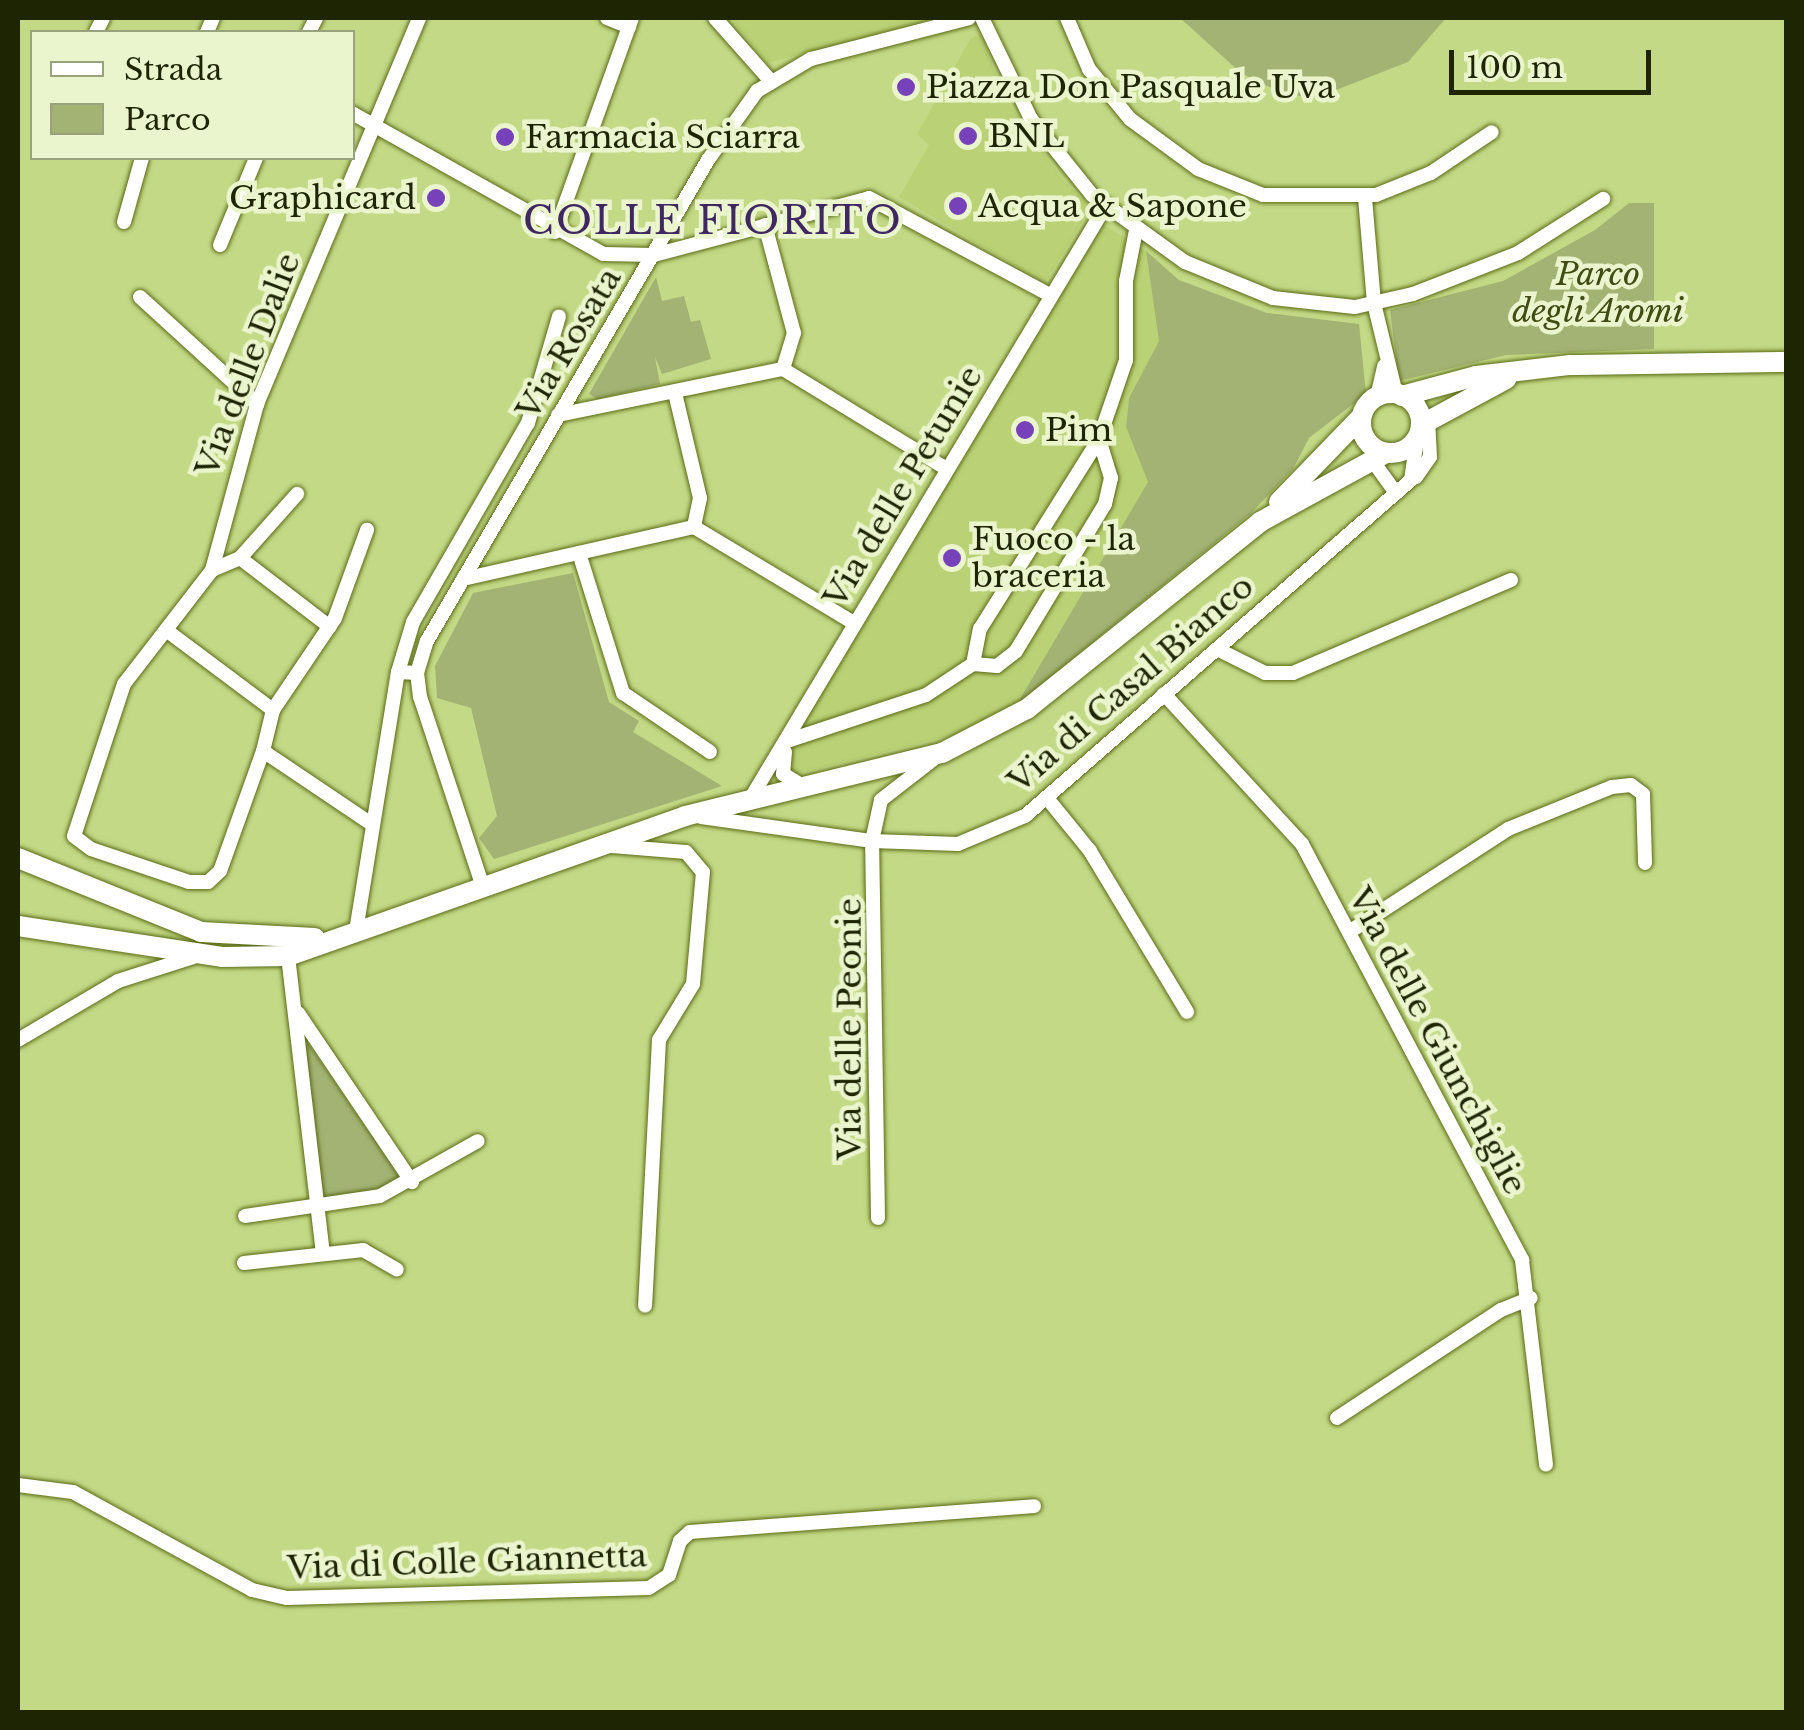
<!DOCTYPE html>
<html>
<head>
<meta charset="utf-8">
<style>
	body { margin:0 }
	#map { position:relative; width:1804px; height:1730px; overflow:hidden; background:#c4d986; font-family:"Libre Baskerville",serif }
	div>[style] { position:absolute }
	.built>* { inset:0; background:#bbd175 }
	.green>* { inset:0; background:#a3b374 }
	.roads { filter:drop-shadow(0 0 2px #5a6b14) drop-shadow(0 0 2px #5a6b14) }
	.minor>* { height:14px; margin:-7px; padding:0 7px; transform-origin:7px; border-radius:7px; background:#fff }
	.secondary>* { height:20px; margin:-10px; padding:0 10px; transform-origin:10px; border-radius:10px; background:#fff }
	.secondary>.ring { margin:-10px; padding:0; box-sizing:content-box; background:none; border:20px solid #fff; border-radius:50% }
	.dots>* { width:28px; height:28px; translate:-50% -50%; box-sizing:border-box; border:5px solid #eaf5cd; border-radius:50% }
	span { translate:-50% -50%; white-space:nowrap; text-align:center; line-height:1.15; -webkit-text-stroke:9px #eaf5cd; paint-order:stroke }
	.poi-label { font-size:32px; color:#1e2503 }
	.left { translate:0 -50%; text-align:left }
	.right { translate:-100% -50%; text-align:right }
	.park-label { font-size:32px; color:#404c14; font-style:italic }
	.street-label { font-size:32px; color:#1e2503 }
	.quarter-label { font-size:38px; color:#3f2761; letter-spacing:2.5px }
	.frame { position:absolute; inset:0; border:20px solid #1e2503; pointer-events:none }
	.legend { position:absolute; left:30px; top:30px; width:325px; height:130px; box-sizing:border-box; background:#eaf5cd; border:2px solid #98a27c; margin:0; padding:12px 18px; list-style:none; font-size:30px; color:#1e2503 }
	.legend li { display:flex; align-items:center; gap:20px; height:50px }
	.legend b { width:50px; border:2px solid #98a27c }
	.scale { position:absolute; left:1449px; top:50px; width:202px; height:45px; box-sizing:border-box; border:5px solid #1e2503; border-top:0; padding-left:12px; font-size:30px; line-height:35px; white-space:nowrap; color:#1e2503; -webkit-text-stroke:8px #eaf5cd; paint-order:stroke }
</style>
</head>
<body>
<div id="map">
	<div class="built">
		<div style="clip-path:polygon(730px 18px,935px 18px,768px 63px)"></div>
		<div style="clip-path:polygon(980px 35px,1009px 104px,1062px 179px,1091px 207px,1045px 283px,899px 197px,929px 145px,917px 134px,971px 38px)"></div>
		<div style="clip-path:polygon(1099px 222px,1146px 251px,1159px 341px,1129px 398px,1126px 427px,1148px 482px,1017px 704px,957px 734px,764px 782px)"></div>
	</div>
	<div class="green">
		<div style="clip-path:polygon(1180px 18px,1446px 18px,1408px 62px,1318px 97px,1286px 95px,1241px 73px)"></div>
		<div style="clip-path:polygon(1629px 203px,1654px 203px,1654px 349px,1506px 355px,1399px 381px,1390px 310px,1503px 281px,1595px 230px)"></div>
		<div style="clip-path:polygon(1146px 251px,1179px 280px,1267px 313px,1359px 324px,1366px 394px,1309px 438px,1293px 469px,1250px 514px,1017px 704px,1148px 482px,1126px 427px,1129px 398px,1159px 341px)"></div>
		<div style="clip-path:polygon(656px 277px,662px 301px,684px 296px,691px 322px,700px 320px,711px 359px,662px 374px,655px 357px,660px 384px,598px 399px,589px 394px)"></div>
		<div style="clip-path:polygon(573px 573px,609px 702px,639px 721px,633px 732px,722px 786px,494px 859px,479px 838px,497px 816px,471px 708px,437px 698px,435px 666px,473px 593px)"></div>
		<div style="clip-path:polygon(308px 1043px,399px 1176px,395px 1183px,343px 1199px,319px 1197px,303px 1047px)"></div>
	</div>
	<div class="roads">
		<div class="minor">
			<div style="left:607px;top:18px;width:24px;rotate:22deg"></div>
			<div style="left:715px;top:18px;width:81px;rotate:48.5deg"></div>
			<div style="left:982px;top:18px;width:112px;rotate:64.1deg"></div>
			<div style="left:1031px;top:119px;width:97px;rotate:51.2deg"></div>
			<div style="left:1092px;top:195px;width:115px;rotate:35.8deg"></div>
			<div style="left:1185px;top:262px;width:95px;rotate:22.2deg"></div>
			<div style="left:1273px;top:298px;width:82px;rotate:6.3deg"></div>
			<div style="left:1355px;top:307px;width:59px;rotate:-12.6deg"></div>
			<div style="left:1413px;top:294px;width:113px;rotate:-21.3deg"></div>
			<div style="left:1518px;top:253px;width:101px;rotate:-32.4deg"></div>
			<div style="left:1067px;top:18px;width:56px;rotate:66.7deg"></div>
			<div style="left:1089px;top:69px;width:65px;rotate:50.6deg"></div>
			<div style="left:1130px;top:119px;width:84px;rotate:36.3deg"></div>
			<div style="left:1198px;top:169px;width:70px;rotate:21.8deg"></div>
			<div style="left:1263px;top:195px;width:113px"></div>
			<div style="left:1376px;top:195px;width:59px;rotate:-21.8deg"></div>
			<div style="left:1431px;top:173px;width:73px;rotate:-33.9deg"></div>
			<div style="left:96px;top:32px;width:16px;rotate:-63deg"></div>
			<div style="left:207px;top:32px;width:15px;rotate:-67deg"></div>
			<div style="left:309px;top:32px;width:16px;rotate:-63deg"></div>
			<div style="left:352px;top:113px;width:288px;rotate:29.3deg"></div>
			<div style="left:603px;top:254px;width:51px;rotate:1.1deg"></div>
			<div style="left:654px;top:255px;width:222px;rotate:-14.8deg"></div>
			<div style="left:869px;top:198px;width:205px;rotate:28.2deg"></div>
			<div style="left:1365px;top:198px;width:105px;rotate:85.1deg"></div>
			<div style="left:1374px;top:303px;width:94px;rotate:76.4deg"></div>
			<div style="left:124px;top:222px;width:66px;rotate:-74.3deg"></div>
			<div style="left:765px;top:225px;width:112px;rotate:75deg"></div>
			<div style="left:794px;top:333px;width:38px;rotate:107deg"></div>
			<div style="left:555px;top:232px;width:227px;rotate:-70.2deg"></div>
			<div style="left:220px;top:245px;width:94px;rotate:-67.5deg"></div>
			<div style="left:140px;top:297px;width:159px;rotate:42.4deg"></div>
			<div style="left:675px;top:393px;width:108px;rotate:76.6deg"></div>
			<div style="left:700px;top:498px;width:30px;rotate:102deg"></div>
			<div style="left:1377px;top:397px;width:32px;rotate:-77deg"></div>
			<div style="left:558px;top:415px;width:230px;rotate:-11.6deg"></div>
			<div style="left:783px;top:369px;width:190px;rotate:31.4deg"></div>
			<div style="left:1372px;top:460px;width:41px;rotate:54deg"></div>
			<div style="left:1416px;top:477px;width:24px;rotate:-55deg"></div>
			<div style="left:1430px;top:457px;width:37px;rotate:-93deg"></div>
			<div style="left:579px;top:553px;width:147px;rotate:72.6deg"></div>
			<div style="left:623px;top:693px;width:105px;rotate:34.1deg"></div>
			<div style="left:240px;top:558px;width:113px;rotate:37.5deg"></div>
			<div style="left:212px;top:570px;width:172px;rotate:-74.8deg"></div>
			<div style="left:257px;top:404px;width:419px;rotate:-67.2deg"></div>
			<div style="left:463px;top:579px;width:237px;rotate:-12.7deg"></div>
			<div style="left:694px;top:527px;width:187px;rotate:31deg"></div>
			<div style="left:166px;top:630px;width:134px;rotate:36.8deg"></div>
			<div style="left:273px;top:710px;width:42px;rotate:103.7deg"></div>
			<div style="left:263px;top:751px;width:129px;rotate:33.9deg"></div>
			<div style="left:1219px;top:650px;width:51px;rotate:26.6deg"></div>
			<div style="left:1265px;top:673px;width:28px"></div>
			<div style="left:1293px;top:673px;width:237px;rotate:-23.1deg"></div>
			<div style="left:973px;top:664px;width:36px;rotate:-79deg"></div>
			<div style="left:980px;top:629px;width:224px;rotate:-57.9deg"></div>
			<div style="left:1099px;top:439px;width:83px;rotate:-71.1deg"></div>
			<div style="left:1126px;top:360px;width:79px;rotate:-90deg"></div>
			<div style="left:1126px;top:281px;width:52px;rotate:-78.9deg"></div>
			<div style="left:973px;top:664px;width:24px;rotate:5deg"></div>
			<div style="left:997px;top:666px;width:24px;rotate:-38deg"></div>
			<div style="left:1016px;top:651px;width:172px;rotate:-58.8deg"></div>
			<div style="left:1105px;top:504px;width:27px;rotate:-77deg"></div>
			<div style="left:1111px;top:478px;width:41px;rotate:-107.1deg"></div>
			<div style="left:417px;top:673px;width:19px;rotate:-177deg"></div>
			<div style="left:398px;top:672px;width:52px;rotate:-73.3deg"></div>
			<div style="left:413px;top:622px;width:230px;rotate:-60deg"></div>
			<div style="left:528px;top:423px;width:111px;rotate:-73.8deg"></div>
			<div style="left:1164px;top:694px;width:204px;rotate:47.4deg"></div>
			<div style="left:1302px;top:844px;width:471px;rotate:62.1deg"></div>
			<div style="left:1522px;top:1260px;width:206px;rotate:83.3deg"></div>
			<div style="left:273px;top:710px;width:111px;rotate:-56deg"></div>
			<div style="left:335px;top:618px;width:94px;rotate:-70deg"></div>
			<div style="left:787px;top:741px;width:146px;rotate:-18.3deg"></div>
			<div style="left:926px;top:695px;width:56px;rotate:-33.4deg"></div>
			<div style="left:263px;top:751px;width:127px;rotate:109.7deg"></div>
			<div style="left:220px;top:871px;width:16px;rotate:137deg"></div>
			<div style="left:208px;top:882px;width:19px;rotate:180deg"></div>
			<div style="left:189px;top:882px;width:103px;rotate:-161.4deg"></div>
			<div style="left:91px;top:849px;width:21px;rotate:-143deg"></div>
			<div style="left:74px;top:836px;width:160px;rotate:-71.8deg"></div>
			<div style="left:124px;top:684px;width:144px;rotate:-52.3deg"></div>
			<div style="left:212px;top:570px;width:30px;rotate:-23deg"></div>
			<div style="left:240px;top:558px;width:86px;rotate:-48.3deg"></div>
			<div style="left:785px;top:752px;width:22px;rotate:95deg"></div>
			<div style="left:783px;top:774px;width:26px;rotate:31deg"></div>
			<div style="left:752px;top:796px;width:687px;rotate:-59.06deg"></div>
			<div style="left:1047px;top:798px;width:68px;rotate:50.9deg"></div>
			<div style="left:1090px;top:851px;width:188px;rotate:58.9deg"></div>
			<div style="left:701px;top:817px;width:173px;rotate:8deg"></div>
			<div style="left:872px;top:841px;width:42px;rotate:-77.6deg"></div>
			<div style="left:881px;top:800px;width:68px;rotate:-37.9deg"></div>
			<div style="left:612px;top:846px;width:74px;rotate:4.6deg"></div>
			<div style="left:686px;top:852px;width:26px;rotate:50deg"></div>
			<div style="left:703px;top:872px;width:112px;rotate:95.1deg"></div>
			<div style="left:693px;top:984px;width:66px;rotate:121.3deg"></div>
			<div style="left:659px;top:1040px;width:266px;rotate:93deg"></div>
			<div style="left:482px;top:884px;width:197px;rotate:-108.3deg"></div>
			<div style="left:420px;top:697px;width:24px;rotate:-97deg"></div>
			<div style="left:417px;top:673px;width:34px;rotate:-73deg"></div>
			<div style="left:427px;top:641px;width:557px;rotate:-59.71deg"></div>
			<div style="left:708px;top:160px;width:85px;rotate:-54.6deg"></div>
			<div style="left:757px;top:91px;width:63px;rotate:-30.7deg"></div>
			<div style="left:811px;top:59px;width:163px;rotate:-14.5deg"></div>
			<div style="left:356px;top:931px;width:262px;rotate:-80.8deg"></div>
			<div style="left:1349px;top:932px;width:189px;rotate:-32.9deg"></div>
			<div style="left:1508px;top:829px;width:112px;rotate:-22deg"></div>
			<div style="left:1612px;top:787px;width:19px;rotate:-6deg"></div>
			<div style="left:1631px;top:785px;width:15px;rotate:37deg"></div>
			<div style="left:1643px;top:794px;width:69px;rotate:88.3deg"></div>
			<div style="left:288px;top:956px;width:300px;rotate:83.3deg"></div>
			<div style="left:298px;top:1013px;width:204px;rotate:56deg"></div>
			<div style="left:18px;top:1040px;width:116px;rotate:-30.5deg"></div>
			<div style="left:118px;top:981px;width:79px;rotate:-17.7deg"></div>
			<div style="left:245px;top:1216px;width:136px;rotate:-8.4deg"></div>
			<div style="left:380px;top:1196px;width:112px;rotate:-29.3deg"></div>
			<div style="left:878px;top:1218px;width:377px;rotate:-90.9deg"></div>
			<div style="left:872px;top:841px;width:86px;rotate:2deg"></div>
			<div style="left:958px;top:844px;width:73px;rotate:-22.7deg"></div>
			<div style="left:1025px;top:816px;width:512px;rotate:-41.04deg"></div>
			<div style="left:1411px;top:480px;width:41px;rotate:-81.7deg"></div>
			<div style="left:244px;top:1263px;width:120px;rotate:-6.2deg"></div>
			<div style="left:363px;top:1250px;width:39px;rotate:30deg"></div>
			<div style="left:1337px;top:1418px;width:196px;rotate:-33.4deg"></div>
			<div style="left:1501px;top:1310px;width:32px;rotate:-22deg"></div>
			<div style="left:18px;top:1485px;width:55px;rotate:7.3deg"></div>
			<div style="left:73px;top:1492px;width:204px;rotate:28.7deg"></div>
			<div style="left:252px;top:1590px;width:36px;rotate:13deg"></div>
			<div style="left:287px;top:1598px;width:362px;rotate:-1.6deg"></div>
			<div style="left:649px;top:1588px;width:24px;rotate:-33deg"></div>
			<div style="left:669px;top:1575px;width:36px;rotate:-72deg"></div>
			<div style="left:680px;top:1541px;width:13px;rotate:-42deg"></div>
			<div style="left:690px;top:1532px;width:345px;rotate:-4.3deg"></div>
		</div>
		<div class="secondary">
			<div class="ring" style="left:1361px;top:393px;width:40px;height:40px"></div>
			<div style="left:1402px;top:396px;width:77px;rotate:-15.1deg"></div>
			<div style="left:1476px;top:376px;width:95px;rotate:-6.7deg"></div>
			<div style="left:1570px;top:365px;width:216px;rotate:-0.8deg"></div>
			<div style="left:1421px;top:425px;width:97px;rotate:-28.4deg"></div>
			<div style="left:1279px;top:502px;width:118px;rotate:-46deg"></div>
			<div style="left:18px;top:858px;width:197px;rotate:22deg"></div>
			<div style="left:201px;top:932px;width:114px;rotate:3deg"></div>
			<div style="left:18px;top:926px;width:206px;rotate:8.6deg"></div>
			<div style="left:222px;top:957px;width:66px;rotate:-0.9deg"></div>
			<div style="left:288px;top:956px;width:421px;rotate:-19.4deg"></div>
			<div style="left:685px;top:816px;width:265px;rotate:-13.8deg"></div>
			<div style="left:942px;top:753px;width:96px;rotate:-27.4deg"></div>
			<div style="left:1027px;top:709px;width:299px;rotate:-38.7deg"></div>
			<div style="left:1260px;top:522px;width:144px;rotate:-28.7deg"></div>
		</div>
	</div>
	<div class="dots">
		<div style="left:906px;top:87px;background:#7742b9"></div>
		<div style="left:968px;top:136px;background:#7742b9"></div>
		<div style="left:505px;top:137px;background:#7742b9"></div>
		<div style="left:436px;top:198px;background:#7742b9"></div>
		<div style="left:958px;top:206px;background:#7742b9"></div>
		<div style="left:1025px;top:430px;background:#7742b9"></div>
		<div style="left:952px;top:558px;background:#7742b9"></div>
	</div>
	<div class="poi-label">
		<span class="left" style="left:926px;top:87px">Piazza Don Pasquale Uva</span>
		<span class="left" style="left:988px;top:136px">BNL</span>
		<span class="left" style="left:525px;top:137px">Farmacia Sciarra</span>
		<span class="right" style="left:416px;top:198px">Graphicard</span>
		<span class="left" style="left:978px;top:206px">Acqua &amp; Sapone</span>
		<span class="left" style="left:1045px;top:430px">Pim</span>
		<span class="left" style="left:972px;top:558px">Fuoco - la<br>braceria</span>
	</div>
	<div class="park-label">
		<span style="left:1598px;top:293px">Parco<br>degli Aromi</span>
	</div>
	<div class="street-label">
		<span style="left:569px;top:344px;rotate:-59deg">Via Rosata</span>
		<span style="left:248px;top:365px;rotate:-69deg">Via delle Dalie</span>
		<span style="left:903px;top:487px;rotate:-59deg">Via delle Petunie</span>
		<span style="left:1131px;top:684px;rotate:-41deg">Via di Casal Bianco</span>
		<span style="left:850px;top:1029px;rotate:-90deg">Via delle Peonie</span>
		<span style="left:1437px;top:1041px;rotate:62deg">Via delle Giunchiglie</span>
		<span style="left:467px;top:1562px;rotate:-2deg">Via di Colle Giannetta</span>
	</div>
	<div class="quarter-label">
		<span style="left:713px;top:221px">COLLE FIORITO</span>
	</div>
	<div class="frame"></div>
	<ul class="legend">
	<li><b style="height:12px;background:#fff"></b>Strada</li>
	<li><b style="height:28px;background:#a3b374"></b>Parco</li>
	</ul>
	<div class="scale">100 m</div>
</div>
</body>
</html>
